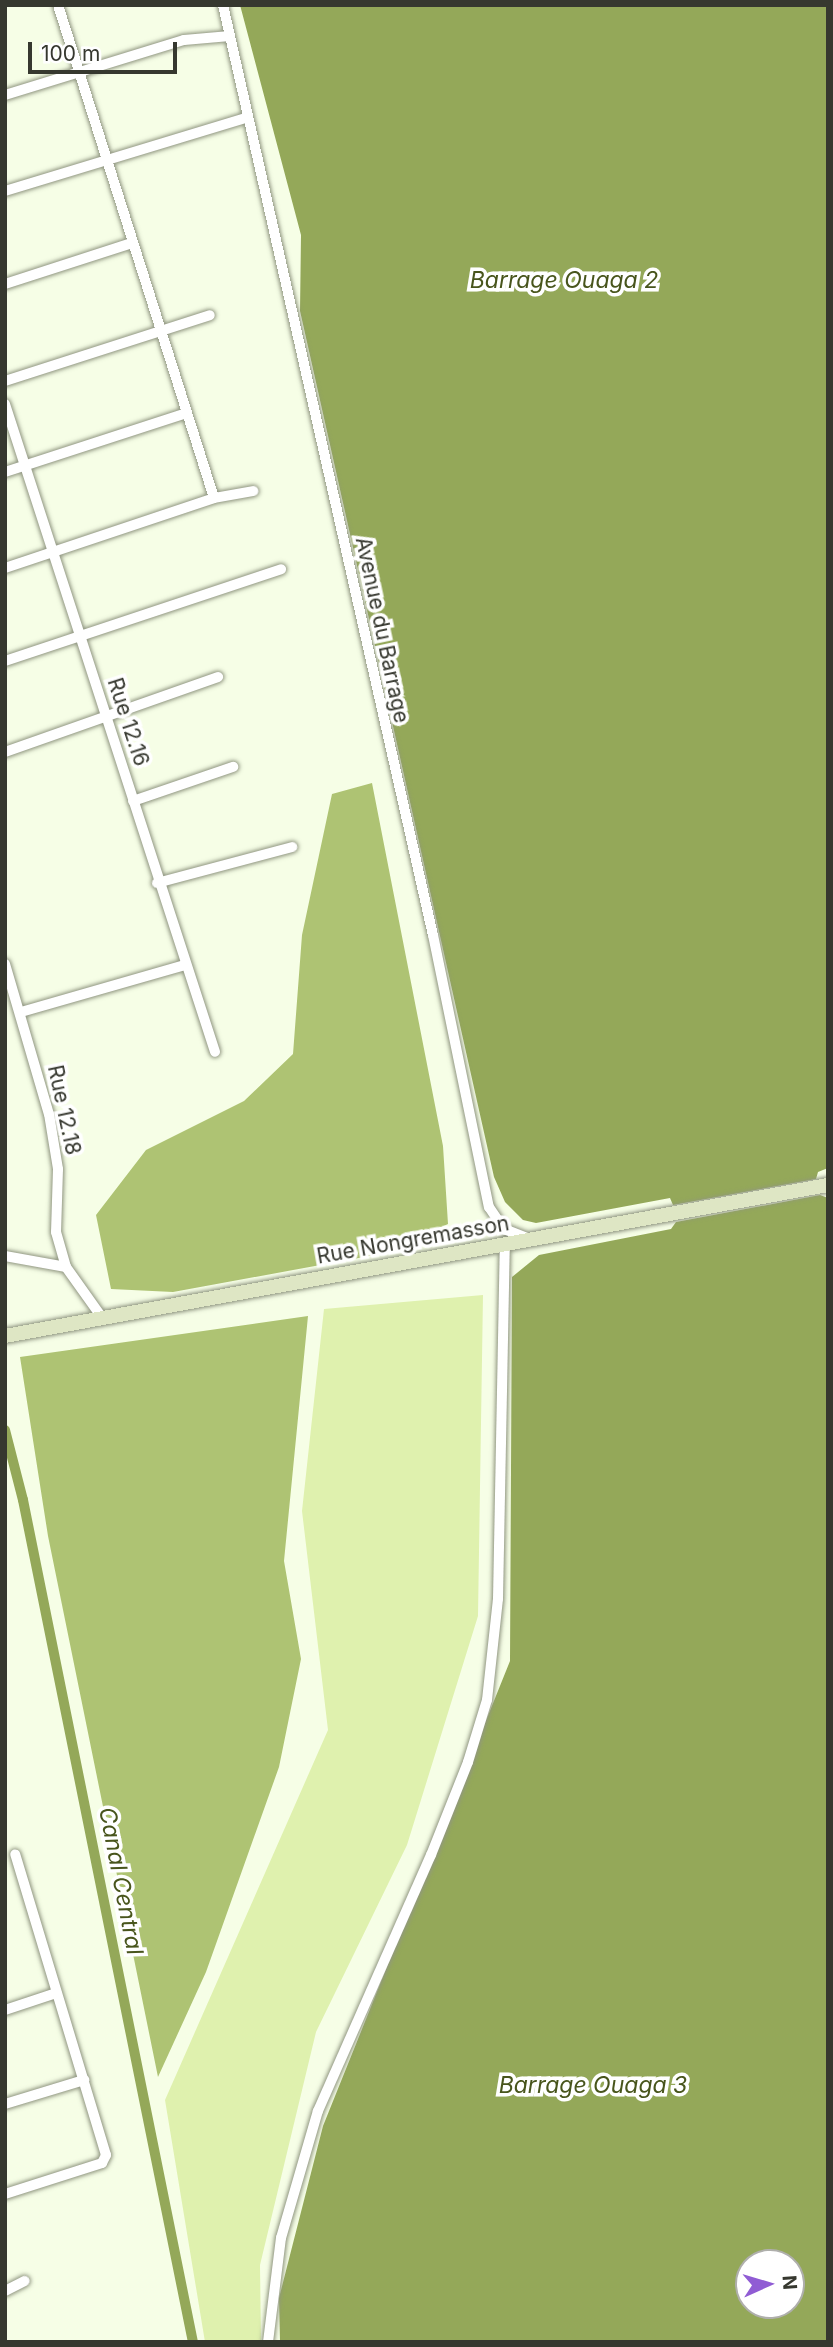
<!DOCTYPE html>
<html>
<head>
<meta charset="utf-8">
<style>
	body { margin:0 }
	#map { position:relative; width:833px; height:2347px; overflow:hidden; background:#f6fee6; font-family:Inter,sans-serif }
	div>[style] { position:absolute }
	.green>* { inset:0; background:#dff1ae }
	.forest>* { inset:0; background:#aec373 }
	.water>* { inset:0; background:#94a859 }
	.canal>* { height:10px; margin:-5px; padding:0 5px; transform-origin:5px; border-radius:5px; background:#94a859 }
	.roads { filter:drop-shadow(0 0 2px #909681) drop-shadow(0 0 2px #909681) }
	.street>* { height:10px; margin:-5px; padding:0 5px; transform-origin:5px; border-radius:5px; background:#fff }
	.secondary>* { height:14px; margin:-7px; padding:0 7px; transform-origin:7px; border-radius:7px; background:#dee6c4 }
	span { translate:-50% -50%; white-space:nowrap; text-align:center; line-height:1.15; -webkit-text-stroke:7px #fff; paint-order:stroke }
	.street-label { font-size:21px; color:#36382f }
	.water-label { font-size:23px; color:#48551c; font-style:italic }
	.frame { position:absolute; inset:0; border:7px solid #36382f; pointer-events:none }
	.north { position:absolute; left:735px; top:2249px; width:70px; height:70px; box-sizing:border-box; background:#fff; border:2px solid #afafac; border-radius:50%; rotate:86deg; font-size:19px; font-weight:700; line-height:28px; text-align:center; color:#36382f }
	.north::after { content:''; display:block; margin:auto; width:24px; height:32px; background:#905cd4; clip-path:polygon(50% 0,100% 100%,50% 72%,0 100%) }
	.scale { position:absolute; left:28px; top:42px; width:149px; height:32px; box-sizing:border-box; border:4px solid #36382f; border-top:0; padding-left:9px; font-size:21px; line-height:24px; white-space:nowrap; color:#36382f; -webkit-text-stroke:5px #fff; paint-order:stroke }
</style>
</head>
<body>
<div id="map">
	<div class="green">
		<div style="clip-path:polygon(483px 1295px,478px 1616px,407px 1845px,316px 2032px,260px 2265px,261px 2342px,205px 2342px,165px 2100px,328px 1730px,302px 1511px,324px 1309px)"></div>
	</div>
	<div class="forest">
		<div style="clip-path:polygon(372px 783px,443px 1146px,448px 1224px,386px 1253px,173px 1292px,111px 1289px,96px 1215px,146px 1150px,244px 1101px,293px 1054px,302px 935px,332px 794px)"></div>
		<div style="clip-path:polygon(308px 1316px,284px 1561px,301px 1659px,279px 1767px,206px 1972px,158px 2077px,48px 1536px,20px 1357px)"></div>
	</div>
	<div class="water">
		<div style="clip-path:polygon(240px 5px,828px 5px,828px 1168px,818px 1172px,816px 1179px,673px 1205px,670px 1198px,536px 1223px,523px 1220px,505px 1202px,494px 1177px,300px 311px,301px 235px)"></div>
		<div style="clip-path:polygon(evenodd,820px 1195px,828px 1198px,828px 2342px,280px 2342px,279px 2298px,323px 2126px,510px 1661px,512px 1277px,539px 1255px,671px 1229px,676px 1222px,820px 1195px,749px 2263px,791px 2263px,791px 2305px,749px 2305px,749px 2263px)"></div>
	</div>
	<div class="canal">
		<div style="left:5px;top:1430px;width:72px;rotate:75.6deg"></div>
		<div style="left:23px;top:1500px;width:859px;rotate:78.59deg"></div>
	</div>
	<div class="roads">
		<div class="street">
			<div style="left:58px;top:5px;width:517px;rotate:72.44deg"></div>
			<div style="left:223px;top:5px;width:953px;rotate:77.28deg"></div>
			<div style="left:433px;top:935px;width:278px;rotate:78.4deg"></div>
			<div style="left:489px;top:1207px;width:27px;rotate:56deg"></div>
			<div style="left:504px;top:1229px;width:26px;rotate:21deg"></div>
			<div style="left:5px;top:95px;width:187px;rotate:-17.1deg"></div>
			<div style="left:184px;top:40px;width:46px;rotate:-5deg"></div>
			<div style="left:5px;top:191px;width:254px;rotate:-16.9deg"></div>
			<div style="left:5px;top:284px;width:133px;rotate:-17.9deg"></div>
			<div style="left:5px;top:381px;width:215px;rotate:-17.8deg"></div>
			<div style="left:5px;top:404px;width:681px;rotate:72.04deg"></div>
			<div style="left:5px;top:472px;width:191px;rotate:-18deg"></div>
			<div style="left:5px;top:568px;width:220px;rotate:-18.5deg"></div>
			<div style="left:214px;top:498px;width:40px;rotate:-10deg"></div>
			<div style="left:5px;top:661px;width:291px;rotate:-18.4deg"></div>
			<div style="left:5px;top:752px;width:226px;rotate:-19.4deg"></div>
			<div style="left:133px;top:801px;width:106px;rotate:-18.8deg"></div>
			<div style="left:157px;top:883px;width:140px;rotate:-14.9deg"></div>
			<div style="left:5px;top:964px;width:156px;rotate:73.7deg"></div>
			<div style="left:49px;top:1114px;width:56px;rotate:80.7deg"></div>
			<div style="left:58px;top:1169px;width:63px;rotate:91.8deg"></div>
			<div style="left:56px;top:1232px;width:36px;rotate:74deg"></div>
			<div style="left:21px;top:1012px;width:171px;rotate:-16deg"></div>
			<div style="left:5px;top:1256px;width:62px;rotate:10.2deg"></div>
			<div style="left:66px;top:1267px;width:60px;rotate:54.5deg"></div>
			<div style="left:5px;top:2010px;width:54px;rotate:-18.4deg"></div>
			<div style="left:5px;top:2104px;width:83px;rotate:-16.9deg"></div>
			<div style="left:5px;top:2194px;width:102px;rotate:-17.7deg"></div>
			<div style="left:102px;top:2163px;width:9px;rotate:-63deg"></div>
			<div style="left:106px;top:2155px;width:314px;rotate:-106.8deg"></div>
			<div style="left:5px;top:2291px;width:22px;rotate:-27deg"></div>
			<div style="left:268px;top:2342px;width:105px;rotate:-82.9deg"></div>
			<div style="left:281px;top:2238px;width:132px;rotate:-73.8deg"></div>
			<div style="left:318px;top:2111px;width:280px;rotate:-66.2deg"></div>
			<div style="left:431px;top:1855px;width:100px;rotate:-68.3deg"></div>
			<div style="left:468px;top:1762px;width:65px;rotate:-73deg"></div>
			<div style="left:487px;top:1700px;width:102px;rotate:-83.8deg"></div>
			<div style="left:498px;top:1599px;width:354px;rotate:-88.9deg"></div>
		</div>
		<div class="secondary">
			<div style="left:5px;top:1336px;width:837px;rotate:-10.4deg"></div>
		</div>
	</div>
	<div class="street-label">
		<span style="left:382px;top:630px;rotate:78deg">Avenue du Barrage</span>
		<span style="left:128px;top:722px;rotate:72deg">Rue 12.16</span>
		<span style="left:64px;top:1110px;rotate:78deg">Rue 12.18</span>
		<span style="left:413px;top:1240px;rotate:-10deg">Rue Nongremasson</span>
	</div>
	<div class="water-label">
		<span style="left:564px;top:280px">Barrage Ouaga 2</span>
		<span style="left:121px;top:1881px;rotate:79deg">Canal Central</span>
		<span style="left:593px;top:2085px">Barrage Ouaga 3</span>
	</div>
	<div class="frame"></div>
	<div class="north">N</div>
	<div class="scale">100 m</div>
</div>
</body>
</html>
